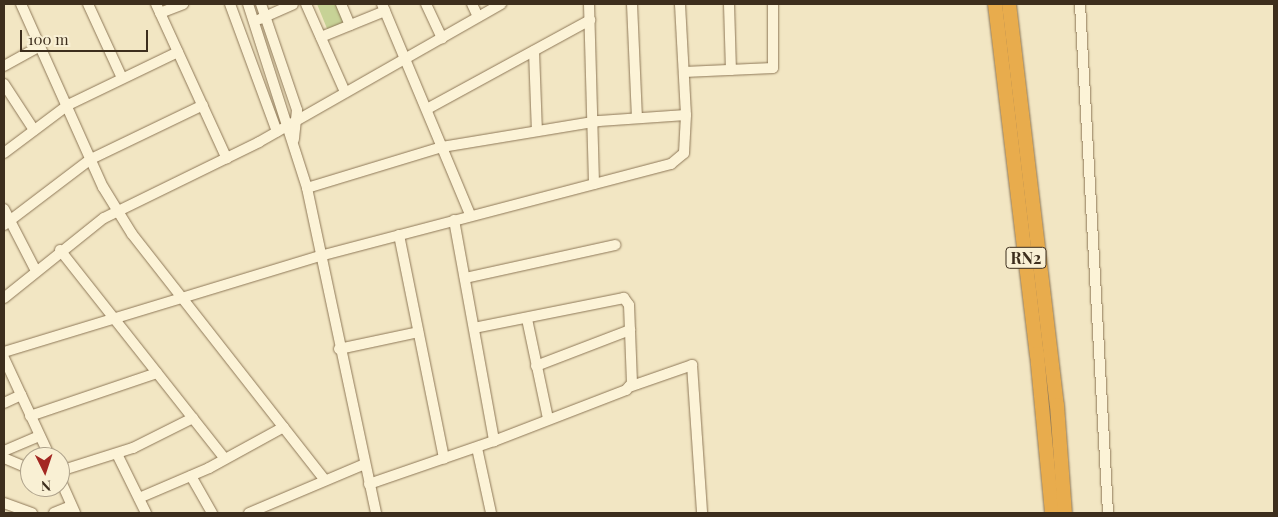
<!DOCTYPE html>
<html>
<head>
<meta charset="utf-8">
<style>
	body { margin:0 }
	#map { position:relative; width:1278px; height:517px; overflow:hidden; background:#f2e6c3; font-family:"Playfair Display",serif }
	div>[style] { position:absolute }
	.green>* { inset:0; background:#c7d296 }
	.roads { filter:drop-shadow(0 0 1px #8e7858) drop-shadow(0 0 1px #8e7858) }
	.minor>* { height:10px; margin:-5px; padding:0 5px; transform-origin:5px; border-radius:5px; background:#fcf3d7 }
	.highway>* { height:14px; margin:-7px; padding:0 7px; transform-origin:7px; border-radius:7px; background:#e8ac4d }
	span { translate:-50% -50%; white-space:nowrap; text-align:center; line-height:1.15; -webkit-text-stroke:5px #f9f0d4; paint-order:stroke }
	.shield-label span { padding:1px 4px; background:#f9f0d4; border:1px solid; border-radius:4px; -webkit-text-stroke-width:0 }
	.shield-label { font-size:16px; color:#3d2e1d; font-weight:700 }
	.frame { position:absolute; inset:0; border:5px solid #3d2e1d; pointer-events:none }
	.north { position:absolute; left:20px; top:447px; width:50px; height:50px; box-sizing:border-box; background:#f9f0d4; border:1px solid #aea28b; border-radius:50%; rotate:176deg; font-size:14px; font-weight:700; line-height:20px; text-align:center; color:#3d2e1d }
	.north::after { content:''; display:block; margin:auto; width:18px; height:22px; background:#a32822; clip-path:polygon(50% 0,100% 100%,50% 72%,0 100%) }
	.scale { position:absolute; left:20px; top:30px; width:128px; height:22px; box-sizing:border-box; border:2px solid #3d2e1d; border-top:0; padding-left:6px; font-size:15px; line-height:18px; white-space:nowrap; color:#3d2e1d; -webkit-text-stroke:4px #f9f0d4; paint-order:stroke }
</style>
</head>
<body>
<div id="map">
	<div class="green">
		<div style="clip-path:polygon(317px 4px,338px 4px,346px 23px,328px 31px)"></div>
	</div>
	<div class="roads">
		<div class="minor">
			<div style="left:21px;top:4px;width:201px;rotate:65.9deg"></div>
			<div style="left:103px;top:187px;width:55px;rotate:58.3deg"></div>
			<div style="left:132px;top:234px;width:313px;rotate:51.9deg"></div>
			<div style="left:88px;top:4px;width:81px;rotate:65.3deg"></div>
			<div style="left:156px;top:4px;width:170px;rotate:65.4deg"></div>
			<div style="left:230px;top:4px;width:136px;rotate:69.8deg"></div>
			<div style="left:248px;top:4px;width:193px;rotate:72.2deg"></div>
			<div style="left:307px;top:188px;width:332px;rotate:78deg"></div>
			<div style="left:261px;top:4px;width:112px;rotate:71.2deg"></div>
			<div style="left:297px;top:110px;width:30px;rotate:96deg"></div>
			<div style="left:306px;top:4px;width:96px;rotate:66.1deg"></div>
			<div style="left:341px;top:4px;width:23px;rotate:67deg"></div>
			<div style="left:382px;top:4px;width:228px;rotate:67.3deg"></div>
			<div style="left:426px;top:4px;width:38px;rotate:65deg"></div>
			<div style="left:472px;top:4px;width:14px;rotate:65deg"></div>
			<div style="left:589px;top:4px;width:180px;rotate:88.4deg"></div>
			<div style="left:632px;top:4px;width:114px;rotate:87.5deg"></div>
			<div style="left:729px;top:4px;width:66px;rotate:88.3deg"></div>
			<div style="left:1080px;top:4px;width:510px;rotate:86.85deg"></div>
			<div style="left:160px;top:13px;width:25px;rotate:-21deg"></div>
			<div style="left:260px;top:19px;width:36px;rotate:-24deg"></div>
			<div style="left:321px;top:37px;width:69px;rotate:-22.1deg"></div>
			<div style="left:534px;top:51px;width:80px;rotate:87.9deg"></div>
			<div style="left:4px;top:66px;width:41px;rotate:-29.1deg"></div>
			<div style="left:684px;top:72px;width:89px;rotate:-2.6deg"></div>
			<div style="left:773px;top:68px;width:64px;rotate:-90deg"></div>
			<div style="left:4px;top:84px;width:55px;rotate:56.9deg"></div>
			<div style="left:427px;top:109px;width:186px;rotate:-28.6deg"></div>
			<div style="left:4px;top:153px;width:80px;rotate:-36.9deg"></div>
			<div style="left:68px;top:105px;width:122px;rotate:-25.7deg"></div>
			<div style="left:307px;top:188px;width:141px;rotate:-16.9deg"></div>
			<div style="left:442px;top:147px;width:159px;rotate:-9.4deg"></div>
			<div style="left:599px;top:121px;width:87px;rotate:-3.9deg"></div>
			<div style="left:686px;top:115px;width:111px;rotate:-93.1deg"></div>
			<div style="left:4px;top:209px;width:70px;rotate:62.7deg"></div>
			<div style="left:454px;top:220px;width:225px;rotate:79.7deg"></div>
			<div style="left:4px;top:225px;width:109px;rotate:-37.2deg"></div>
			<div style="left:91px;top:159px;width:124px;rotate:-25.7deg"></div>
			<div style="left:399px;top:235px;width:228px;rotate:78.6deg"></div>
			<div style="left:60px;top:250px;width:266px;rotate:51.7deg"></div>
			<div style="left:465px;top:278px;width:154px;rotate:-12.4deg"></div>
			<div style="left:4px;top:298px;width:128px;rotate:-38.7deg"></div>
			<div style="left:104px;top:218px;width:173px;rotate:-26.1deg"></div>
			<div style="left:259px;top:142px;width:279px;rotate:-29.7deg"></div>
			<div style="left:527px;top:319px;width:102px;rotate:78.1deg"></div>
			<div style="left:339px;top:349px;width:81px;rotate:-12.1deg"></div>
			<div style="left:4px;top:352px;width:330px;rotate:-16.9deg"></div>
			<div style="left:320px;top:256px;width:363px;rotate:-14.7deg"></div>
			<div style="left:671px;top:164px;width:17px;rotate:-40deg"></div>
			<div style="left:684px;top:153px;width:38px;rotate:-87deg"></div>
			<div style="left:4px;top:358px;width:109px;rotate:65.1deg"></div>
			<div style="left:536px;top:366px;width:101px;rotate:-21deg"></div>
			<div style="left:629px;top:387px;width:67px;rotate:-19.2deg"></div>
			<div style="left:692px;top:365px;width:148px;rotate:86.1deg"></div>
			<div style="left:4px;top:403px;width:19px;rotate:-25deg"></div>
			<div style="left:30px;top:416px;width:134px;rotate:-18.7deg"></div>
			<div style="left:477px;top:448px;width:66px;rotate:77.8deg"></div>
			<div style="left:4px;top:451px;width:38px;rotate:-23deg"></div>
			<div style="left:117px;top:454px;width:66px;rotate:63.8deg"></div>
			<div style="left:4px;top:458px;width:28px;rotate:23deg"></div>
			<div style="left:60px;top:471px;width:77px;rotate:-17.5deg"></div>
			<div style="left:133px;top:448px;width:67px;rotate:-26.6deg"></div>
			<div style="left:191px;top:476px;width:43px;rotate:60.4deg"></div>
			<div style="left:60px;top:479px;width:37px;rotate:66deg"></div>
			<div style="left:369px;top:484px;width:132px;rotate:-19deg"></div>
			<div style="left:494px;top:441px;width:142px;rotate:-21.1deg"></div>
			<div style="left:626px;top:390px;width:9px;rotate:-49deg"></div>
			<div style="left:632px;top:383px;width:78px;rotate:-92.2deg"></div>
			<div style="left:629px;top:305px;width:9px;rotate:-126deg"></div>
			<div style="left:624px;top:298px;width:153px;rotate:168.7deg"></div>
			<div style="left:139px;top:498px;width:76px;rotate:-23.2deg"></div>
			<div style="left:209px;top:468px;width:85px;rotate:-28.7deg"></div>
			<div style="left:4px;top:503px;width:30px;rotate:20deg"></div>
			<div style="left:54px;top:513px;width:18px;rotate:-22deg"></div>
			<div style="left:249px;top:513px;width:126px;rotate:-22.9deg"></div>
		</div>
		<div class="highway">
			<div style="left:995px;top:4px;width:353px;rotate:83.2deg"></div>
			<div style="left:1037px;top:354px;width:160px;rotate:84.6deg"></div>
			<div style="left:1009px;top:4px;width:404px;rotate:83.2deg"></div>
			<div style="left:1057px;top:405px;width:108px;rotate:85.8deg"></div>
		</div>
	</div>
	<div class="shield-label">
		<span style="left:1026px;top:258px">RN2</span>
	</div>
	<div class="frame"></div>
	<div class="north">N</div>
	<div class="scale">100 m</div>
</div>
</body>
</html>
